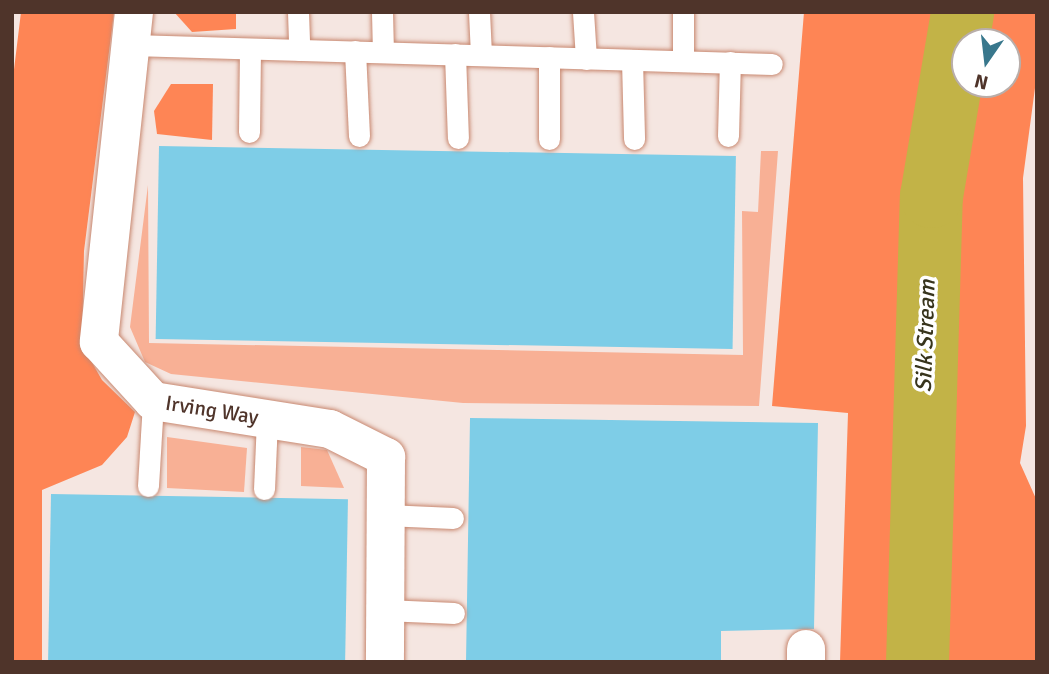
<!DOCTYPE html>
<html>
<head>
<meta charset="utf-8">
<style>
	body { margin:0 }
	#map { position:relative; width:1049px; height:674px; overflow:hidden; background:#f5e6e1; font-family:Signika,sans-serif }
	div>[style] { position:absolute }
	.green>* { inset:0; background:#f8b095 }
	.forest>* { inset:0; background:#fe8555 }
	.river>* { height:63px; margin:-31.5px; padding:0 31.5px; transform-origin:31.5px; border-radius:31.5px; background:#c2b347 }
	.building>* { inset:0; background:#7ecde7; transform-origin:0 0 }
	.roads { filter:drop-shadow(0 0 2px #c88870) drop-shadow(0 0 2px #c88870) }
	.service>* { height:21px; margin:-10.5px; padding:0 10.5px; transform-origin:10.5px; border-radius:10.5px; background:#fff }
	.minor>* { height:38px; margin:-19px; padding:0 19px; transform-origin:19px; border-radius:19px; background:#fff }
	span { translate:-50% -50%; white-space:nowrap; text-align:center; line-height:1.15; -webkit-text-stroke:7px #fff; paint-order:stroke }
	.street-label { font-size:21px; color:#4f342a }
	.water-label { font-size:23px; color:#37341c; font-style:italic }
	.frame { position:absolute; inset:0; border:14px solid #4f342a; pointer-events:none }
	.north { position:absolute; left:951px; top:28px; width:70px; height:70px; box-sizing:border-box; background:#fff; border:2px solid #b9aeaa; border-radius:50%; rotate:194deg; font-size:19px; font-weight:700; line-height:28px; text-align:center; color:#4f342a }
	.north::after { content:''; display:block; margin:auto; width:24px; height:32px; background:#38778c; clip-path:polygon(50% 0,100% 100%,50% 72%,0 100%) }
</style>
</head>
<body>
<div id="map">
	<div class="green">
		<div style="clip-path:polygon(761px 151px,778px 151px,759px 406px,463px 403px,171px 374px,145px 362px,130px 327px,148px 185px,149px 343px,743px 355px,742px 211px,758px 212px)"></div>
		<div style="clip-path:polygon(167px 437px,247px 448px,244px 492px,167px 488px)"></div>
		<div style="clip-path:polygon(301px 447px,327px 450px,344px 488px,301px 486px)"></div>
	</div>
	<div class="forest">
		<div style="clip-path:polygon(21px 12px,114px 12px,84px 251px,82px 345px,102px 380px,135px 412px,127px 437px,102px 465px,42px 490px,42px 662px,12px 662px,12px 86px)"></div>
		<div style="clip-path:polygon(174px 12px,236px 12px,236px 29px,192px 32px)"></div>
		<div style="clip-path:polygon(evenodd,804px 12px,1037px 12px,1037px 73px,1023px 178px,1026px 426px,1020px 463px,1037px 501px,1037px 662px,840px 662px,848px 413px,772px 406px,804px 12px,965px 42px,1007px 42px,1007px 84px,965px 84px,965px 42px)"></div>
		<div style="clip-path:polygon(171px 84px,213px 84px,212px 140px,157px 134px,154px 111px)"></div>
	</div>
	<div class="river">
		<div style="left:917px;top:662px;width:466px;rotate:-88.3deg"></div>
		<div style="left:931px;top:196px;width:187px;rotate:-80.4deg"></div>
	</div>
	<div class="building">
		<div style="left:159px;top:146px;width:577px;height:193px;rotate:1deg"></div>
		<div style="clip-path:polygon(470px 418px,818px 423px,814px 629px,721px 631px,721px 662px,466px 662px)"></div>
		<div style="left:51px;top:494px;width:297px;height:168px;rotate:1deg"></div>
	</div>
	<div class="roads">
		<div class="service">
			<div style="left:298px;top:12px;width:38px;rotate:88deg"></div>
			<div style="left:382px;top:12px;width:40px;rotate:88.6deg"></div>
			<div style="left:479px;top:12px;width:43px;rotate:87.3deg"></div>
			<div style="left:583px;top:12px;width:47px;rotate:86.3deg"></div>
			<div style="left:683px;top:12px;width:49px;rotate:90deg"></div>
			<div style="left:132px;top:45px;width:640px;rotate:1.7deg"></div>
			<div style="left:355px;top:51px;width:85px;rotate:87.3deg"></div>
			<div style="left:455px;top:54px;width:84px;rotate:88deg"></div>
			<div style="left:549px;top:57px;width:82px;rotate:90deg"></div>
			<div style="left:632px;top:60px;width:79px;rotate:88.5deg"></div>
			<div style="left:249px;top:132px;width:83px;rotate:-89.3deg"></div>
			<div style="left:728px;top:136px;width:74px;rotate:-88.5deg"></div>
			<div style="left:148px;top:486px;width:85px;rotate:-86.6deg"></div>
			<div style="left:264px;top:489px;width:70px;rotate:-87.5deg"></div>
			<div style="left:386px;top:515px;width:67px;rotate:2.6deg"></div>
			<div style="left:385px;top:610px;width:69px;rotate:2.5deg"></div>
		</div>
		<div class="minor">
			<div style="left:134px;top:12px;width:332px;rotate:96.1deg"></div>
			<div style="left:99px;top:342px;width:80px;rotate:47.5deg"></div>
			<div style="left:153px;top:401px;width:179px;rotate:9deg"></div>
			<div style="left:330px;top:429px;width:63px;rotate:26.6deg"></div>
			<div style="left:386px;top:457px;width:205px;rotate:90.3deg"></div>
			<div style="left:806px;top:649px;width:13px;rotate:90deg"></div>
		</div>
	</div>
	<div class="street-label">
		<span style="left:212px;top:410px;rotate:9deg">Irving Way</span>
	</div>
	<div class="water-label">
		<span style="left:926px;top:336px;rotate:-88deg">Silk Stream</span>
	</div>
	<div class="frame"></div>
	<div class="north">N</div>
</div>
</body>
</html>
